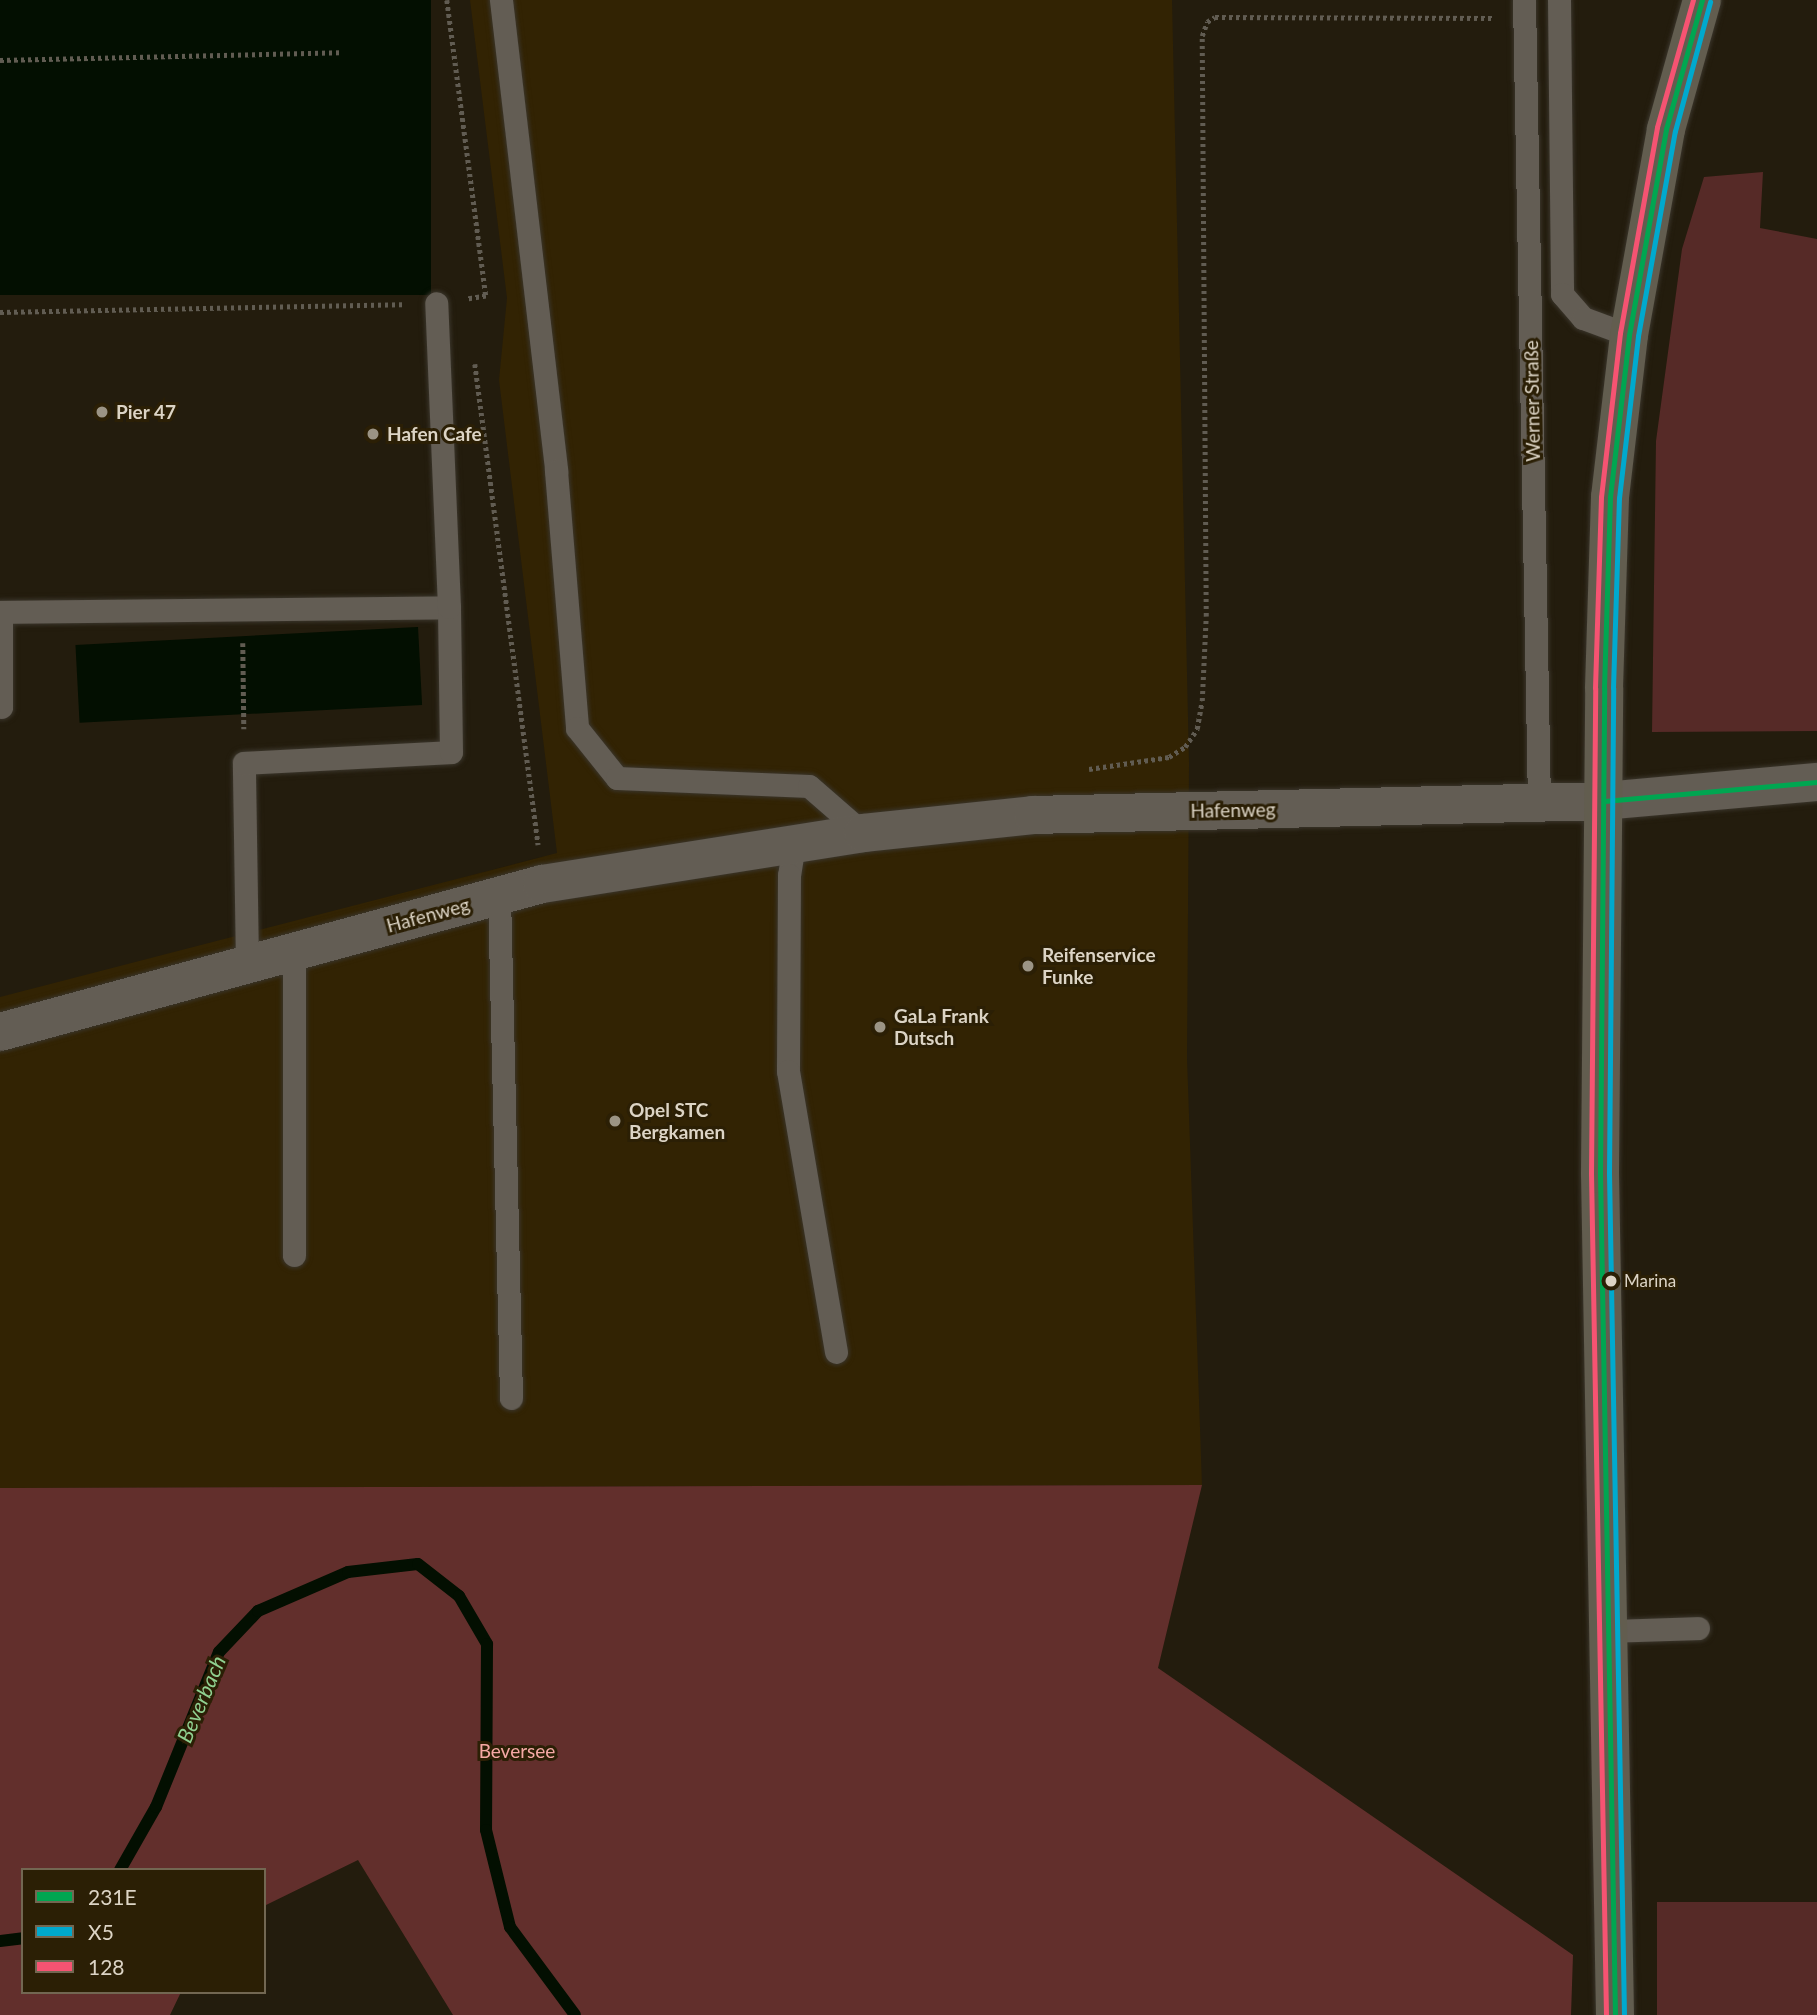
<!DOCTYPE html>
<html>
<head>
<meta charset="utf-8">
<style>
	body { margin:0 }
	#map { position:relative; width:1817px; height:2015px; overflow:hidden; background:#231c0d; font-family:Lato,sans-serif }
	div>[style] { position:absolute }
	.built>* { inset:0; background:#322303 }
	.green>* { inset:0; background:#562a27; transform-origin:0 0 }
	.forest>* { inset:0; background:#622f2c }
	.water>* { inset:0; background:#030f01; transform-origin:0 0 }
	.stream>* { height:12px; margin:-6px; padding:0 6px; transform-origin:6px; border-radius:6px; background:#030f01 }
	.path>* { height:4.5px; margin-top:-2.25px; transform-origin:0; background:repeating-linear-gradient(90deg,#615c52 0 3.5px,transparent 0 7px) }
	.roads { filter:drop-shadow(0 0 2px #3a352b) drop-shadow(0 0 2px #3a352b) }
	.lane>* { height:23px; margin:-11.5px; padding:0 11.5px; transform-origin:11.5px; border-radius:11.5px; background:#635d54 }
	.street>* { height:38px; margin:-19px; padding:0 19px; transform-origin:19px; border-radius:19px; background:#635d54 }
	.primary>* { height:38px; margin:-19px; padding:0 19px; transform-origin:19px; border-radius:19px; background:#625d4f }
	.bus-1>* { height:5px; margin:-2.5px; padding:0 2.5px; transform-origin:2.5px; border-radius:2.5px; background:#00a651 }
	.bus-2>* { height:5px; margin:-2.5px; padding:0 2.5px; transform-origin:2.5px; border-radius:2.5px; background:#00a9ce }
	.bus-3>* { height:5px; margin:-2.5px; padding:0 2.5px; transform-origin:2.5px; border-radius:2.5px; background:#f65372 }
	.dots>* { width:19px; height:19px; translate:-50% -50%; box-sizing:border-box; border:4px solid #2b1f05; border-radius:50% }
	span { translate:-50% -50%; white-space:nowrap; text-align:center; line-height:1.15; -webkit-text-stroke:6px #2b1f05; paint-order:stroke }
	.bus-label { font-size:17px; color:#dcd4c5 }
	.left { translate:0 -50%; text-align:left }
	.street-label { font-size:19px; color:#dcd4c5 }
	.poi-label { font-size:19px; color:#dcd4c5; font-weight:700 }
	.park-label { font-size:19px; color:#f5a9a5 }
	.water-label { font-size:21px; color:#90d190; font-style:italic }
	.legend { position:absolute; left:21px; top:1868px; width:245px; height:126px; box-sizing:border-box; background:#2b1f05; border:2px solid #726752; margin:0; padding:9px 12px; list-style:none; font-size:21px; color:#dcd4c5 }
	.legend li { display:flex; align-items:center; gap:14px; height:35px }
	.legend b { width:35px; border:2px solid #726752 }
</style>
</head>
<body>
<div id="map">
	<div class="built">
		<div style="clip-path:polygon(470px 0,1172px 0,1189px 763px,1187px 1058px,1202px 1485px,0 1488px,0 997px,557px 853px,499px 380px,507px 298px)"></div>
	</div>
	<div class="green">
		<div style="clip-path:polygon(1763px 172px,1760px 228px,1817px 239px,1817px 731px,1652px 732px,1656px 441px,1682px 249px,1704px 177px)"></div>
		<div style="left:1817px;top:1902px;width:113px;height:160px;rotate:90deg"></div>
	</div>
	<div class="forest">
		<div style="clip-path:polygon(1202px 1485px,1158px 1668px,1573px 1955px,1571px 2015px,453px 2015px,358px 1860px,264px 1906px,264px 1870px,23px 1870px,23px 1992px,181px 1992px,170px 2015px,0 2015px,0 1488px)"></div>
	</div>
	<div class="water">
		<div style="left:0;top:0;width:431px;height:295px"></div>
		<div style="left:418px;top:627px;width:78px;height:343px;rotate:87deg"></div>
	</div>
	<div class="stream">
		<div style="left:120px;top:1870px;width:73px;rotate:-60.3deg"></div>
		<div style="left:156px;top:1807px;width:167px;rotate:-67.9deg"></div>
		<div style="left:219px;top:1652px;width:57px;rotate:-46.4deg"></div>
		<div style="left:258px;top:1611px;width:98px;rotate:-23.4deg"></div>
		<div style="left:348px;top:1572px;width:70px;rotate:-6.5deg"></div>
		<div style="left:418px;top:1564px;width:52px;rotate:38deg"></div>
		<div style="left:459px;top:1596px;width:56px;rotate:59.7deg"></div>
		<div style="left:487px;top:1644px;width:186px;rotate:90.3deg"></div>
		<div style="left:486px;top:1830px;width:100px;rotate:76.1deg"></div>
		<div style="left:510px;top:1927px;width:109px;rotate:53.5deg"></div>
		<div style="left:0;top:1941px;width:23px;rotate:-7deg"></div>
	</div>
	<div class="path">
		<div style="left:447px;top:0;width:299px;rotate:82.5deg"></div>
		<div style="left:486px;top:296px;width:19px;rotate:171deg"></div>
		<div style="left:0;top:60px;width:341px;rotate:-1.3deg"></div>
		<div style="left:0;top:312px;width:403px;rotate:-1.1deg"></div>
		<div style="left:475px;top:364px;width:485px;rotate:82.5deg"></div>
		<div style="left:243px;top:643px;width:86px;rotate:89.3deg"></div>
		<div style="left:1089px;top:769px;width:81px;rotate:-8.5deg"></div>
		<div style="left:1169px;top:757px;width:19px;rotate:-32deg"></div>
		<div style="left:1185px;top:747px;width:22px;rotate:-56deg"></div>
		<div style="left:1197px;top:729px;width:28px;rotate:-80deg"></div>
		<div style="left:1202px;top:701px;width:85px;rotate:-87.3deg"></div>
		<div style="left:1206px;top:616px;width:580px;rotate:-90.4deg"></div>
		<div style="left:1202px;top:36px;width:15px;rotate:-70deg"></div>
		<div style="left:1207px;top:22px;width:9px;rotate:-32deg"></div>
		<div style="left:1215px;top:17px;width:278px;rotate:0.2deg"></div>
	</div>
	<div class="roads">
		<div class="lane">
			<div style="left:501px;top:0;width:474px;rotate:83.3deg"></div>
			<div style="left:556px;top:471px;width:258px;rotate:85.3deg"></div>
			<div style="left:577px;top:728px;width:64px;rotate:51.3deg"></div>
			<div style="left:617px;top:778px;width:192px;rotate:2.4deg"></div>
			<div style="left:809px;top:786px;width:72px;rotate:41deg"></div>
			<div style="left:1524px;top:0;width:803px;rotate:88.93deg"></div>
			<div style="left:1559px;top:0;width:294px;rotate:89.4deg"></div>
			<div style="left:1562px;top:294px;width:32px;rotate:49deg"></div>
			<div style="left:1583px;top:318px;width:49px;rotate:20.3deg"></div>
			<div style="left:0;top:612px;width:449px;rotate:-0.6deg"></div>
			<div style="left:1px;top:707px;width:95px;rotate:-90deg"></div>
			<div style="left:794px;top:844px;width:31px;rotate:99deg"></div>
			<div style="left:789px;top:875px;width:196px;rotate:90.3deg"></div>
			<div style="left:788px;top:1071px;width:285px;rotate:80.3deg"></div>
			<div style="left:499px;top:895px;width:503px;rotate:88.63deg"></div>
			<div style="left:294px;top:951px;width:304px;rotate:90deg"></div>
			<div style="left:247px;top:964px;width:201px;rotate:-90.9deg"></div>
			<div style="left:244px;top:763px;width:207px;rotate:-3deg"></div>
			<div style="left:451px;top:752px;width:145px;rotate:-90.8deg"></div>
			<div style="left:449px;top:607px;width:304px;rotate:-92.4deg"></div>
			<div style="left:1609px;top:1631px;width:89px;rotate:-1.9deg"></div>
		</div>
		<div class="street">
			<div style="left:0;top:1032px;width:562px;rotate:-15.27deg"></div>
			<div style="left:542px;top:884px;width:325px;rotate:-9deg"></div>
			<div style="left:863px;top:833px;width:171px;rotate:-6deg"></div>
			<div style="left:1033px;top:815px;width:571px;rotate:-1.4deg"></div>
			<div style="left:1604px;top:801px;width:214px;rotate:-5.1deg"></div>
		</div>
		<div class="primary">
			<div style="left:1615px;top:2015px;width:841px;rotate:-91.02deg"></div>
			<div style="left:1600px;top:1174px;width:486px;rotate:-89.5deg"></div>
			<div style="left:1604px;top:688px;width:191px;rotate:-88.2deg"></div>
			<div style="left:1610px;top:497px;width:163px;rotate:-83.3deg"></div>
			<div style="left:1629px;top:335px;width:209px;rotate:-79.8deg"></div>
			<div style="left:1666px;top:129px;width:134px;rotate:-74.4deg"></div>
		</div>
	</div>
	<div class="bus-1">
		<div style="left:1604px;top:801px;width:214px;rotate:-5.1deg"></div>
		<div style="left:1615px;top:2015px;width:841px;rotate:-91.02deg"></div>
		<div style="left:1600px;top:1174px;width:486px;rotate:-89.5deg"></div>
		<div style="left:1604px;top:688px;width:191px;rotate:-88.2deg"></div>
		<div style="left:1610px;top:497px;width:163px;rotate:-83.3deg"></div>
		<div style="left:1629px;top:335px;width:209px;rotate:-79.8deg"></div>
		<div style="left:1666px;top:129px;width:134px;rotate:-74.4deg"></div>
	</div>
	<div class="bus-2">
		<div style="left:1624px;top:2015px;width:841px;rotate:-91.02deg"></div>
		<div style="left:1609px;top:1174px;width:486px;rotate:-89.5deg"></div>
		<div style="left:1613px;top:688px;width:190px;rotate:-88.2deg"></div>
		<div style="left:1619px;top:498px;width:163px;rotate:-83.3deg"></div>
		<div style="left:1638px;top:336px;width:208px;rotate:-79.8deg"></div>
		<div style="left:1675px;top:131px;width:134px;rotate:-74.8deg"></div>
	</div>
	<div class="bus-3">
		<div style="left:1606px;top:2015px;width:841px;rotate:-91.02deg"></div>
		<div style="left:1591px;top:1174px;width:486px;rotate:-89.5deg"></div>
		<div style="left:1595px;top:688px;width:191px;rotate:-88.2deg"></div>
		<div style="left:1601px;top:497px;width:165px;rotate:-83.4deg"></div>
		<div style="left:1620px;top:333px;width:209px;rotate:-79.8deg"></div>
		<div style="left:1657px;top:127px;width:132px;rotate:-74.2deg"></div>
	</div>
	<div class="dots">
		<div style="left:102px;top:412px;background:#9b9485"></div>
		<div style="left:373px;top:434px;background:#9b9485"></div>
		<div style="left:1028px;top:966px;background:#9b9485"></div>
		<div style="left:880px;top:1027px;background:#9b9485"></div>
		<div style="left:615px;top:1121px;background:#9b9485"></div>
		<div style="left:1611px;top:1281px;background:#dcd4c5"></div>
	</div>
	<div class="bus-label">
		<span class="left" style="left:1624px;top:1281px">Marina</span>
	</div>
	<div class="street-label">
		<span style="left:1532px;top:401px;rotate:-91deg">Werner Straße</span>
		<span style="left:1233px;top:810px;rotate:-1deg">Hafenweg</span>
		<span style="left:428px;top:915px;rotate:-15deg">Hafenweg</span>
	</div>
	<div class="poi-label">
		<span class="left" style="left:116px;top:412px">Pier 47</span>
		<span class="left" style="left:387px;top:434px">Hafen Cafe</span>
		<span class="left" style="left:1042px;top:966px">Reifenservice<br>Funke</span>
		<span class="left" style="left:894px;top:1027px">GaLa Frank<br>Dutsch</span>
		<span class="left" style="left:629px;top:1121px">Opel STC<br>Bergkamen</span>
	</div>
	<div class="park-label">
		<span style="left:517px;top:1751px">Beversee</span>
	</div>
	<div class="water-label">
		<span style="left:201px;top:1699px;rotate:-67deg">Beverbach</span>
	</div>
	<ul class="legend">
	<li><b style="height:9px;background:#00a651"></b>231E</li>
	<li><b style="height:9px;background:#00a9ce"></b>X5</li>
	<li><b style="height:9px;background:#f65372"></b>128</li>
	</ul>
</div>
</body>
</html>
